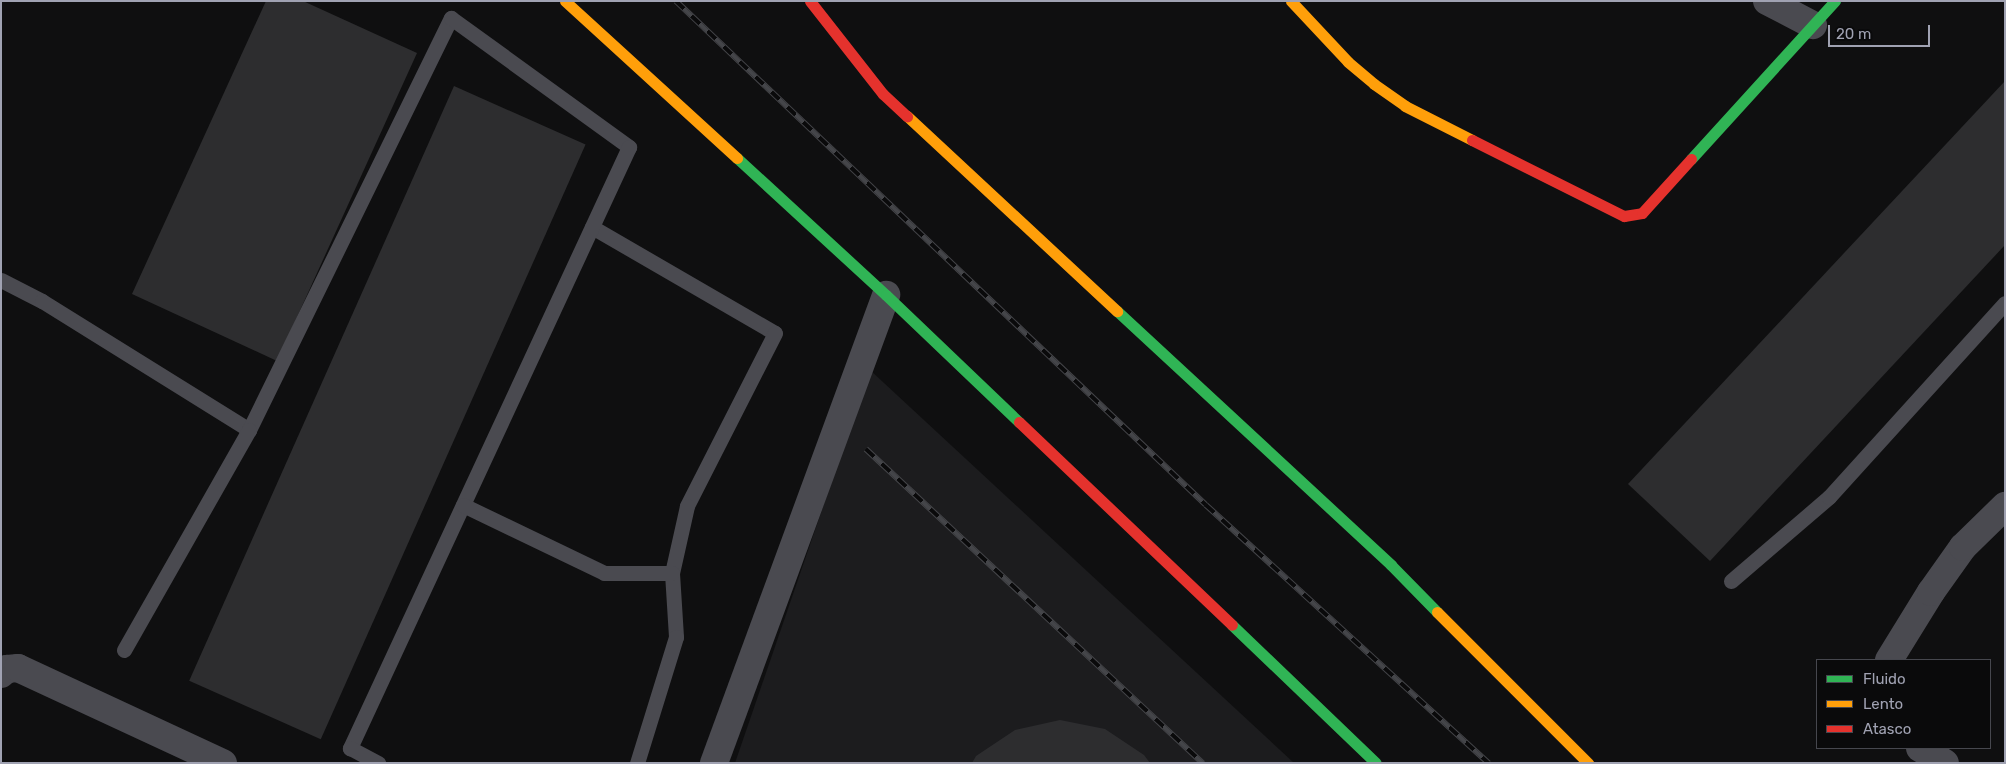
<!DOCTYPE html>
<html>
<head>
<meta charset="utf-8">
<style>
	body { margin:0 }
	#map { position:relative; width:2006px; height:764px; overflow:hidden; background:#0f0f10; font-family:Rubik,sans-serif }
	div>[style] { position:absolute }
	.built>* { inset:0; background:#1c1c1e }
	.building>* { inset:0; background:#2d2d2f; transform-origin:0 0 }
	.lane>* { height:15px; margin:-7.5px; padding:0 7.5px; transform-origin:7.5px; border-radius:7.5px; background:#4a4a50 }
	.street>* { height:28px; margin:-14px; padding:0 14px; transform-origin:14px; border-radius:14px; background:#4a4a50 }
	.fast>* { height:11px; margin:-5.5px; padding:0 5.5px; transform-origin:5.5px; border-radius:5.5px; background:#30b455 }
	.slow>* { height:11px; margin:-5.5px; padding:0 5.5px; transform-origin:5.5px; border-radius:5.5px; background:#ff9f0a }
	.jam>* { height:11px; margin:-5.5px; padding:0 5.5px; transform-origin:5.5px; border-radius:5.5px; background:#e5322d }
	.rail>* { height:5.5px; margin-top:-2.75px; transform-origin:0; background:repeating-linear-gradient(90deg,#0a0a0b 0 11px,#444549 0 22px); box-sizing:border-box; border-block:1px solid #444549 }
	span { translate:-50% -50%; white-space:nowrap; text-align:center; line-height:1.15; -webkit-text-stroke:5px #0a0a0b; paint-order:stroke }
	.frame { position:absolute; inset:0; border:2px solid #a0a2b2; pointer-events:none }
	.legend { position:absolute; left:1816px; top:659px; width:175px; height:90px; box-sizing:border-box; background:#0a0a0b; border:1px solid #46474e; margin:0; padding:6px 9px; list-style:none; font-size:15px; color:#a0a2b2 }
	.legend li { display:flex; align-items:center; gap:10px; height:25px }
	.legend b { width:25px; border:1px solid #46474e }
	.scale { position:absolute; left:1828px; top:25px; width:102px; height:22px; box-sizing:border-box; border:2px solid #a0a2b2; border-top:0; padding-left:6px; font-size:15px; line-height:18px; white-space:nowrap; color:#a0a2b2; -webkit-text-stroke:4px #0a0a0b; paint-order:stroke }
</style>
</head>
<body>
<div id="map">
	<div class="built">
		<div style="clip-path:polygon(870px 370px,1294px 763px,735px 763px)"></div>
	</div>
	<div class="building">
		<div style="clip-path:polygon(266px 1px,303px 1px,417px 53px,277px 361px,132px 294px)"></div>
		<div style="clip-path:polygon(2005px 81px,2005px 245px,1710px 561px,1628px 484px)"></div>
		<div style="left:454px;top:86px;width:144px;height:651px;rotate:24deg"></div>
		<div style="clip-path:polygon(1060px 720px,1105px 729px,1144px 755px,1150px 763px,972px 763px,976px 756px,1015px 730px)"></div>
	</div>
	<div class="lane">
		<div style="left:592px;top:227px;width:211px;rotate:30.1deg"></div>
		<div style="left:775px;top:333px;width:194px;rotate:117deg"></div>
		<div style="left:687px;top:506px;width:69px;rotate:102.6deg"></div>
		<div style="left:672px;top:573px;width:64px;rotate:86.4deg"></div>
		<div style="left:676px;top:637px;width:132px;rotate:107.2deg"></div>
		<div style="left:1px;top:280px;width:46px;rotate:27.1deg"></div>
		<div style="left:42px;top:301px;width:244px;rotate:31.9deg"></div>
		<div style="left:249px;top:430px;width:459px;rotate:-63.9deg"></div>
		<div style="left:451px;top:18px;width:220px;rotate:35.9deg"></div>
		<div style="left:629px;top:147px;width:663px;rotate:114.9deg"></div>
		<div style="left:350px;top:748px;width:32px;rotate:28deg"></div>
		<div style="left:463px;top:505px;width:157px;rotate:25.7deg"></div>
		<div style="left:604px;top:573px;width:68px"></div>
		<div style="left:1731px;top:581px;width:129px;rotate:-40.6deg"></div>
		<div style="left:1829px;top:497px;width:262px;rotate:-47.8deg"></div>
		<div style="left:124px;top:650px;width:253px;rotate:-60.4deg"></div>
	</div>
	<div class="street">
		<div style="left:1767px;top:1px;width:52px;rotate:27.6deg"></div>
		<div style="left:1889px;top:660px;width:80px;rotate:-58.3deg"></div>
		<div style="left:1931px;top:592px;width:55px;rotate:-54.6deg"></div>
		<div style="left:1963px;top:547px;width:59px;rotate:-44.3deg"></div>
		<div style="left:1px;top:674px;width:8px;rotate:-40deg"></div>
		<div style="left:7px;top:669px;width:11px;rotate:-5deg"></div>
		<div style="left:18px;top:668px;width:226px;rotate:24.9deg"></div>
		<div style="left:1920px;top:748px;width:29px;rotate:31deg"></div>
		<div style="left:714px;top:763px;width:499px;rotate:-69.8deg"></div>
	</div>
	<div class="fast">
		<div style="left:737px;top:158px;width:202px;rotate:42.6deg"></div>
		<div style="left:886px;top:295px;width:184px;rotate:43.7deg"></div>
		<div style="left:1691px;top:159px;width:214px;rotate:-47.7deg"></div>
		<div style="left:1117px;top:311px;width:374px;rotate:42.8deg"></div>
		<div style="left:1391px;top:565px;width:66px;rotate:45.6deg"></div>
		<div style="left:1232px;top:625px;width:199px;rotate:43.8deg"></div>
	</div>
	<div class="slow">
		<div style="left:565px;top:1px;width:233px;rotate:42.4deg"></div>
		<div style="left:1291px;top:1px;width:83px;rotate:46.9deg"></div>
		<div style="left:1348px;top:62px;width:34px;rotate:40deg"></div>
		<div style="left:1374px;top:84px;width:38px;rotate:35deg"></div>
		<div style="left:1405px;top:106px;width:75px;rotate:26.9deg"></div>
		<div style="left:907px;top:116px;width:287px;rotate:42.9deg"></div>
		<div style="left:1437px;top:612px;width:214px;rotate:45deg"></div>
	</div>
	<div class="jam">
		<div style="left:810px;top:1px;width:118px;rotate:51.9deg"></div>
		<div style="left:883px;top:94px;width:33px;rotate:43deg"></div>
		<div style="left:1472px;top:140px;width:170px;rotate:26.6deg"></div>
		<div style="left:1624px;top:216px;width:18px;rotate:-9deg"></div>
		<div style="left:1642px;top:213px;width:73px;rotate:-47.8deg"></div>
		<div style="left:1019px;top:422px;width:294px;rotate:43.6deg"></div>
	</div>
	<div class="rail">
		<div style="left:676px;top:1px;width:731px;rotate:43.56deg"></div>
		<div style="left:1206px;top:505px;width:383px;rotate:42.4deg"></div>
		<div style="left:866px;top:449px;width:461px;rotate:43deg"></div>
	</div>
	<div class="frame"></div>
	<ul class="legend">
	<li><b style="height:6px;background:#30b455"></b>Fluido</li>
	<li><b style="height:6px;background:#ff9f0a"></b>Lento</li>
	<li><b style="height:6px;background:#e5322d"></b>Atasco</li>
	</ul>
	<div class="scale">20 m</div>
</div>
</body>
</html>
